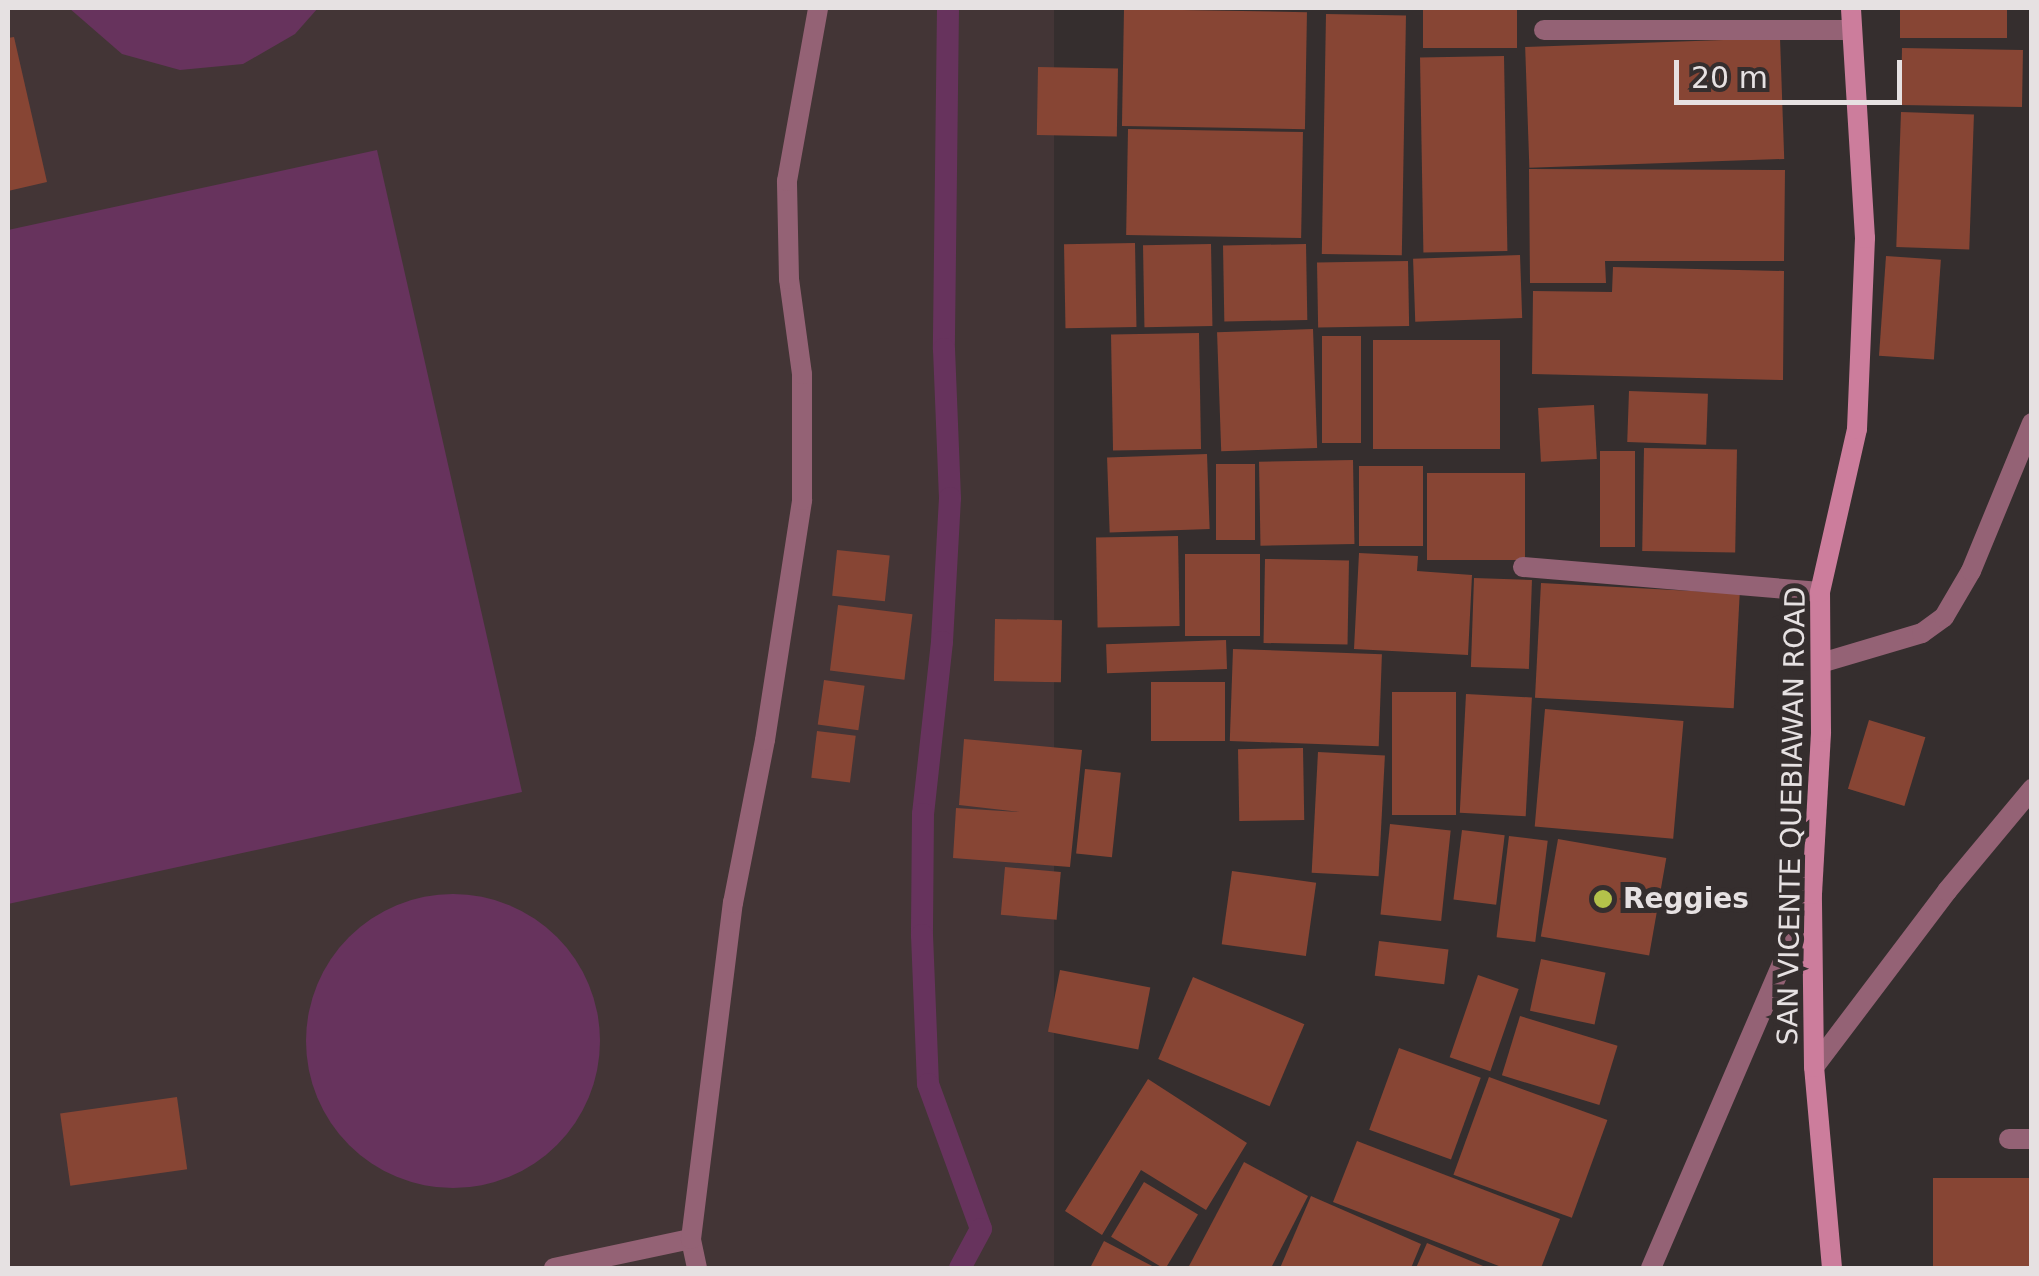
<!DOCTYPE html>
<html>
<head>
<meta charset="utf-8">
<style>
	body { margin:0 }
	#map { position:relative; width:2039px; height:1276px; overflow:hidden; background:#352e2e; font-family:"DejaVu Sans",sans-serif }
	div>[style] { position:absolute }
	.built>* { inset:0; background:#433536; transform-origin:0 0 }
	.water>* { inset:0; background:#67335d }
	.round { border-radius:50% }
	.stream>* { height:22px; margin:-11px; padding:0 11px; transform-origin:11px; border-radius:11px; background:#67335d }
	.building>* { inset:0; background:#874534; transform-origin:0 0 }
	.lane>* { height:20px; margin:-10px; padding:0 10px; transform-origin:10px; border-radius:10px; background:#946275 }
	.street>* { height:20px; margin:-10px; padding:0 10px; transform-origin:10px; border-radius:10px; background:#946275 }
	.secondary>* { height:20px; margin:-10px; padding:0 10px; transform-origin:10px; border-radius:10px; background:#cc7d9c }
	.dots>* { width:28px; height:28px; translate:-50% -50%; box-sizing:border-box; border:5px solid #352e2e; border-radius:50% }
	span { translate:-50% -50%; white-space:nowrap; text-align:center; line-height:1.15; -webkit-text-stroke:10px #352e2e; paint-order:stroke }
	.street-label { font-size:28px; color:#e6e1e2 }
	.poi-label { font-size:28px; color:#e6e1e2; font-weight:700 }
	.left { translate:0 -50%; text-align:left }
	.frame { position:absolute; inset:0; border:10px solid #e6e1e2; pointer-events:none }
	.scale { position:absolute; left:1674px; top:60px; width:228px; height:45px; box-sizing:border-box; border:5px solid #e6e1e2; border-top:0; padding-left:12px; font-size:30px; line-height:35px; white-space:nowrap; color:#e6e1e2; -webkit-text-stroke:8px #352e2e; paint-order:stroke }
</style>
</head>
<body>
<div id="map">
	<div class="built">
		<div style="left:8px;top:8px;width:1046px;height:1260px"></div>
	</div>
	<div class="water">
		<div style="clip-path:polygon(69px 8px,318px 8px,295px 34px,243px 64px,180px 70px,122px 54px)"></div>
		<div style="clip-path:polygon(377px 150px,522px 792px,8px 904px,8px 230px)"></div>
		<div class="round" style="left:306px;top:894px;width:294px;height:294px"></div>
	</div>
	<div class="stream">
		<div style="left:948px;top:8px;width:341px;rotate:90.7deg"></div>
		<div style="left:944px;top:349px;width:149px;rotate:87.7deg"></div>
		<div style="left:950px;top:498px;width:144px;rotate:93.2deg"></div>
		<div style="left:942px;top:642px;width:173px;rotate:96.3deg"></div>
		<div style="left:923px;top:814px;width:121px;rotate:90.5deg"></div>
		<div style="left:922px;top:935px;width:149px;rotate:87.7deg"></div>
		<div style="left:928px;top:1084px;width:154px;rotate:69.9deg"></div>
		<div style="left:981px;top:1229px;width:44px;rotate:118.3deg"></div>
	</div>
	<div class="building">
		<div style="left:1423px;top:8px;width:94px;height:40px"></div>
		<div style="left:1900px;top:8px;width:107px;height:30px"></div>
		<div style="left:1124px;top:9px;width:183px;height:117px;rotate:1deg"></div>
		<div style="left:1326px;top:14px;width:80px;height:240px;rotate:1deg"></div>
		<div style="clip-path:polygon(14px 37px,47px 182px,8px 191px,8px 38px)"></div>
		<div style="left:1780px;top:38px;width:121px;height:255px;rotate:88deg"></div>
		<div style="left:1902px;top:48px;width:121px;height:57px;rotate:1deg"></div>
		<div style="left:1504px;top:56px;width:195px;height:84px;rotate:89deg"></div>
		<div style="left:1038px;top:67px;width:80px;height:68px;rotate:1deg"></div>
		<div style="left:1901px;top:112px;width:73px;height:135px;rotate:2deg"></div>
		<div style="left:1128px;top:129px;width:175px;height:106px;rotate:1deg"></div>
		<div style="clip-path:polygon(1529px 169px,1785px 170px,1784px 261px,1605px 261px,1606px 283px,1530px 283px)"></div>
		<div style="left:1135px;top:243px;width:84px;height:71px;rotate:89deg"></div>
		<div style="left:1211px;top:244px;width:82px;height:68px;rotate:89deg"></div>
		<div style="left:1306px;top:244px;width:76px;height:83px;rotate:89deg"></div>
		<div style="left:1520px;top:255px;width:63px;height:107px;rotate:88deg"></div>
		<div style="left:1886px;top:256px;width:55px;height:100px;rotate:4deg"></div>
		<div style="left:1408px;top:261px;width:65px;height:91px;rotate:89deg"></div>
		<div style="clip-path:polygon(1613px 267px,1784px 271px,1783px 380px,1532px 374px,1533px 291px,1612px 292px)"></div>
		<div style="left:1313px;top:329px;width:119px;height:96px;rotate:88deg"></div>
		<div style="left:1199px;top:333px;width:116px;height:88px;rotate:89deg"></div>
		<div style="left:1322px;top:336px;width:39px;height:107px"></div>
		<div style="left:1373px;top:340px;width:127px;height:109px"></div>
		<div style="left:1629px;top:391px;width:79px;height:51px;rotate:2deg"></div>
		<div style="left:1594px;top:405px;width:54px;height:56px;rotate:87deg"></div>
		<div style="left:1644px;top:448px;width:93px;height:103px;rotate:1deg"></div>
		<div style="left:1600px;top:451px;width:35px;height:96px"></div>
		<div style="left:1207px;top:454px;width:75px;height:100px;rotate:88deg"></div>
		<div style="left:1353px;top:460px;width:84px;height:94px;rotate:89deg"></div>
		<div style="left:1216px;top:464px;width:39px;height:76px"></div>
		<div style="left:1359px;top:466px;width:64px;height:80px"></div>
		<div style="left:1427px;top:473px;width:98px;height:87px"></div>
		<div style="left:1178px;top:536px;width:90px;height:82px;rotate:89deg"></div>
		<div style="left:837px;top:550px;width:53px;height:46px;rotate:6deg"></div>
		<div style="clip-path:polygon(1359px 553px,1418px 556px,1417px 571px,1472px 575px,1468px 655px,1354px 649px)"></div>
		<div style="left:1260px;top:554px;width:82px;height:75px;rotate:90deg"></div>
		<div style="left:1265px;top:559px;width:84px;height:84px;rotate:1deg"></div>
		<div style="left:1474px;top:578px;width:58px;height:89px;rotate:2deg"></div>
		<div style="left:1541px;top:583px;width:199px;height:115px;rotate:3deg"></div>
		<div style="left:838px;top:605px;width:75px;height:66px;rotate:7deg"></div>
		<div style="left:995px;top:619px;width:67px;height:62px;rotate:1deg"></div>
		<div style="left:1226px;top:640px;width:29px;height:120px;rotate:88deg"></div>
		<div style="left:1233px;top:649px;width:149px;height:92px;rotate:2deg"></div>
		<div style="left:824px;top:680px;width:41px;height:45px;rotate:8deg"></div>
		<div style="left:1151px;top:682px;width:74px;height:59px"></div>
		<div style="left:1392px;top:692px;width:64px;height:123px"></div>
		<div style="left:1466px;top:694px;width:66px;height:119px;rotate:3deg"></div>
		<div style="left:1545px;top:709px;width:139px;height:118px;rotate:5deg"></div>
		<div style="left:1869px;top:720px;width:59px;height:72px;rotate:17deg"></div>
		<div style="left:817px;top:731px;width:39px;height:47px;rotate:7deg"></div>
		<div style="clip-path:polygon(964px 739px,1082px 750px,1070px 867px,953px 858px,956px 808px,1020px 812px,959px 805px)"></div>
		<div style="left:1303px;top:748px;width:72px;height:65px;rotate:89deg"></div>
		<div style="left:1318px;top:752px;width:67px;height:121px;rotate:3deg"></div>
		<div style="left:1085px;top:769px;width:36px;height:85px;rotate:6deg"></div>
		<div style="left:1390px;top:824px;width:61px;height:91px;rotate:6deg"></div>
		<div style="left:1462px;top:830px;width:43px;height:70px;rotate:7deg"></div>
		<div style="left:1509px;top:836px;width:39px;height:102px;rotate:7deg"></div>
		<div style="left:1558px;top:839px;width:110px;height:99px;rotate:10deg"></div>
		<div style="left:1005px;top:867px;width:56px;height:48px;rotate:5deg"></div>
		<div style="left:1232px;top:871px;width:85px;height:74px;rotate:8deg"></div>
		<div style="left:1379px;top:941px;width:70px;height:35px;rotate:7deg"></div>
		<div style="left:1541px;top:959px;width:66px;height:53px;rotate:12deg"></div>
		<div style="left:1060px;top:970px;width:92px;height:63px;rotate:11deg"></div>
		<div style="left:1478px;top:975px;width:43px;height:87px;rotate:19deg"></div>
		<div style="left:1193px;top:977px;width:121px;height:89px;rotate:23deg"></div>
		<div style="left:1520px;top:1016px;width:102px;height:62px;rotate:17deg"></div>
		<div style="left:1399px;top:1048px;width:87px;height:87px;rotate:20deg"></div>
		<div style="left:1489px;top:1077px;width:126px;height:104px;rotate:20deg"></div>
		<div style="clip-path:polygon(1148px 1079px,1247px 1143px,1206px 1210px,1141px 1170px,1102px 1235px,1065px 1211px)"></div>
		<div style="left:177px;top:1097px;width:73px;height:118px;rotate:82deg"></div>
		<div style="clip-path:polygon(1357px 1141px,1560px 1219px,1541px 1268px,1504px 1268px,1333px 1202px)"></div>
		<div style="clip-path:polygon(1244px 1162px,1308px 1196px,1271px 1268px,1188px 1268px)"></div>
		<div style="left:2032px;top:1178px;width:90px;height:99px;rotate:90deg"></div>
		<div style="left:1144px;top:1182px;width:63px;height:64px;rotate:31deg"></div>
		<div style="clip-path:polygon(1311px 1196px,1421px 1244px,1411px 1268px,1280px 1268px)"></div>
		<div style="clip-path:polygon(1104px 1241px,1156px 1268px,1090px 1268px)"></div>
		<div style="clip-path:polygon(1427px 1243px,1488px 1268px,1416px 1268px)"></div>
	</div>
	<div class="lane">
		<div style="left:1814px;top:1067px;width:221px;rotate:-52.9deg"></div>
		<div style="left:1947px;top:891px;width:133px;rotate:-50.2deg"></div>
		<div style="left:554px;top:1268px;width:140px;rotate:-12deg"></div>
		<div style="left:697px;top:1268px;width:30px;rotate:-102deg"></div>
		<div style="left:691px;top:1239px;width:339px;rotate:-82.9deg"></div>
		<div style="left:733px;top:903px;width:166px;rotate:-78.9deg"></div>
		<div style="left:765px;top:740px;width:243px;rotate:-81.2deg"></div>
		<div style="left:802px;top:500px;width:126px;rotate:-90deg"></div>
		<div style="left:802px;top:374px;width:96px;rotate:-97.8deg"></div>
		<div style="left:789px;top:279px;width:98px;rotate:-91.2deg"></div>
		<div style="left:787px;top:181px;width:176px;rotate:-79.8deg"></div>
	</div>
	<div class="street">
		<div style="left:1544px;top:30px;width:306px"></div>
		<div style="left:1523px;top:567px;width:298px;rotate:4.8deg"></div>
		<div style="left:1821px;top:663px;width:105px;rotate:-16.5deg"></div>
		<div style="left:1922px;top:633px;width:27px;rotate:-36deg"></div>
		<div style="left:1944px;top:617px;width:53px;rotate:-59.6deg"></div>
		<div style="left:1971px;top:571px;width:160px;rotate:-67.6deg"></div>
		<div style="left:2009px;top:1139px;width:23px"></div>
		<div style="left:1651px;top:1268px;width:407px;rotate:-66.7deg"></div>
	</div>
	<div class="secondary">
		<div style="left:1832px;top:1268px;width:202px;rotate:-95.1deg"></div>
		<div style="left:1814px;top:1067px;width:173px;rotate:-90.7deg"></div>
		<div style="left:1812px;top:894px;width:162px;rotate:-86.8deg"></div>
		<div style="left:1821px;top:732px;width:140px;rotate:-90.4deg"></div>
		<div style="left:1820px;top:592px;width:167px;rotate:-77.2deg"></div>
		<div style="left:1857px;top:429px;width:191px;rotate:-87.6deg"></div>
		<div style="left:1865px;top:238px;width:230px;rotate:-93.5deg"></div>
	</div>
	<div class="dots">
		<div style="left:1603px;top:899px;background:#b4c24a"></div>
	</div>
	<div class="street-label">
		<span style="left:1792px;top:816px;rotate:-89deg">SAN VICENTE QUEBIAWAN ROAD</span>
	</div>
	<div class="poi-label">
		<span class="left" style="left:1623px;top:899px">Reggies</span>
	</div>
	<div class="frame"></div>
	<div class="scale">20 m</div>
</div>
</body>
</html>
